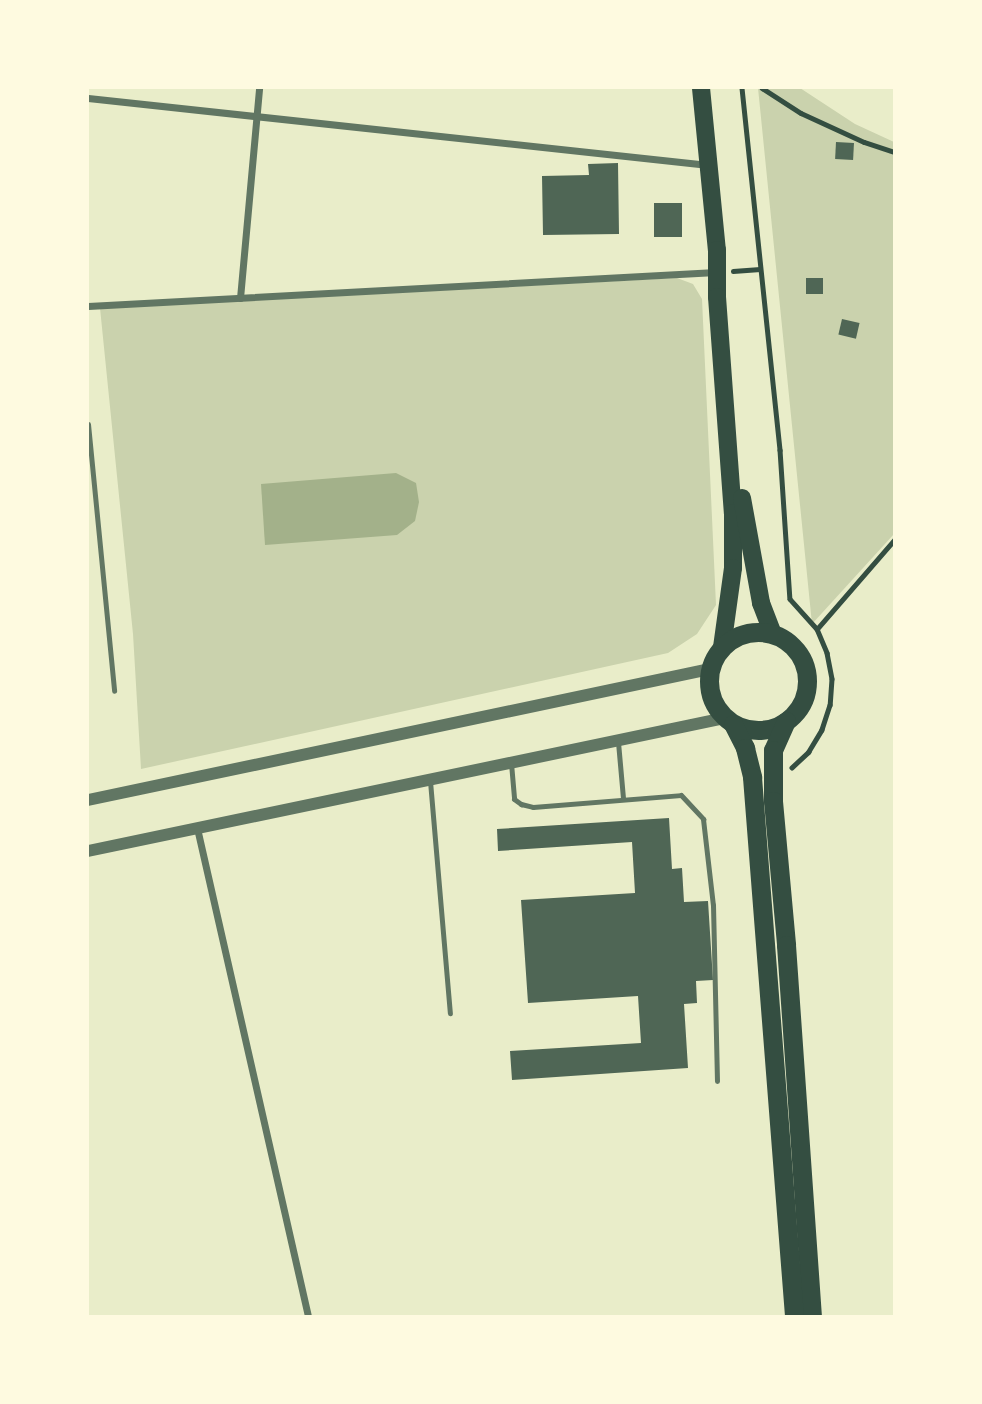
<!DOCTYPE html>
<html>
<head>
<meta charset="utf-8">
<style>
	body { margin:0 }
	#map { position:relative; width:982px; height:1404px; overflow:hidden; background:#e9edc9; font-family:Raleway,sans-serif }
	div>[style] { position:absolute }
	.green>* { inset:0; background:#cad2ad }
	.water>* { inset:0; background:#a3b18a }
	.building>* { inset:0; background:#4f6655; transform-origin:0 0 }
	.path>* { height:4.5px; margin:-2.25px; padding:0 2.25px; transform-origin:2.25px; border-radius:2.25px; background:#344e41 }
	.service>* { height:5px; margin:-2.5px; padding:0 2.5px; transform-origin:2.5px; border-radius:2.5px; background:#617663 }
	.minor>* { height:7px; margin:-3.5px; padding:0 3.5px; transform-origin:3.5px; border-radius:3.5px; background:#617663 }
	.tertiary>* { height:12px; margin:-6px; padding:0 6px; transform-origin:6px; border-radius:6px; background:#617663 }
	.primary>* { height:18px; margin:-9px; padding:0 9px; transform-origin:9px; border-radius:9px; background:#344e41 }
	.trunk>* { height:19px; margin:-9.5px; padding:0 9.5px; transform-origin:9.5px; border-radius:9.5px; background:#344e41 }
	.trunk>.ring { margin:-9.5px; padding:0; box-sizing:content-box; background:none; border:19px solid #344e41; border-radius:50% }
	span { translate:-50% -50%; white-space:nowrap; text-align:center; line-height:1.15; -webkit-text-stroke:6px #fefae0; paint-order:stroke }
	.frame { position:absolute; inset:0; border:89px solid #fefae0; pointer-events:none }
</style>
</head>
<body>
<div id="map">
	<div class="green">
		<div style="clip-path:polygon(758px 88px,800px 88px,855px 124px,894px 142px,894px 534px,812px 624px)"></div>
		<div style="clip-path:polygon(677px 278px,693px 284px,702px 299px,716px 605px,697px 634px,668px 653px,141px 769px,133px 634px,100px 308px)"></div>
	</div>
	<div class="water">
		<div style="clip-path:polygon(396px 473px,416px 483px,419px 502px,415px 521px,397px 535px,265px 545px,261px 484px)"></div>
	</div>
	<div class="building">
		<div style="left:836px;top:142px;width:18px;height:17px;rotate:3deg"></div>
		<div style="clip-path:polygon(618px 163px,619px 234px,543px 235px,542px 176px,589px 175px,588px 164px)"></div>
		<div style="left:682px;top:203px;width:34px;height:28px;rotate:90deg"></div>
		<div style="left:806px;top:278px;width:17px;height:16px"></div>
		<div style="left:842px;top:319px;width:18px;height:16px;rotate:13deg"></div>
		<div style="clip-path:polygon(669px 818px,672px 869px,682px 868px,684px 902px,708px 901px,713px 980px,696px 981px,697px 1003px,684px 1004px,688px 1068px,512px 1080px,510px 1051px,641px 1043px,638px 996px,528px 1003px,521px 900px,635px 893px,632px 842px,498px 851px,497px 829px)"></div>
	</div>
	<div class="path">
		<div style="left:742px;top:88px;width:364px;rotate:84deg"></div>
		<div style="left:780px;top:450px;width:149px;rotate:86.2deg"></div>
		<div style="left:790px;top:599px;width:40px;rotate:48deg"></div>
		<div style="left:817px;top:629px;width:26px;rotate:67deg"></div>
		<div style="left:827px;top:653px;width:26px;rotate:79deg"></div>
		<div style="left:832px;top:679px;width:26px;rotate:94deg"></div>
		<div style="left:830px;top:705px;width:26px;rotate:108deg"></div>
		<div style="left:822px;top:730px;width:26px;rotate:121deg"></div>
		<div style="left:809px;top:752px;width:23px;rotate:137deg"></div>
		<div style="left:762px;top:88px;width:46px;rotate:32.7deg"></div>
		<div style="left:801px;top:113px;width:69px;rotate:24.7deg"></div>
		<div style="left:864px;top:142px;width:32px;rotate:18deg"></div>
		<div style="left:733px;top:271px;width:27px;rotate:-4deg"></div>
		<div style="left:817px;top:629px;width:118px;rotate:-49.1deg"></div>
	</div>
	<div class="service">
		<div style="left:88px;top:424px;width:268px;rotate:84.4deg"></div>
		<div style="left:618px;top:742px;width:56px;rotate:84.9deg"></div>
		<div style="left:511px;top:763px;width:36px;rotate:85deg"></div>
		<div style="left:514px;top:799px;width:9px;rotate:36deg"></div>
		<div style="left:521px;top:804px;width:12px;rotate:14deg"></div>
		<div style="left:533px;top:807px;width:148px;rotate:-4.6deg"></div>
		<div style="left:681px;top:795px;width:33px;rotate:47deg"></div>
		<div style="left:703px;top:819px;width:87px;rotate:83.4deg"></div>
		<div style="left:713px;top:905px;width:176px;rotate:88.7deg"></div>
		<div style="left:430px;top:781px;width:233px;rotate:85.1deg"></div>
	</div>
	<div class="minor">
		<div style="left:88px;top:98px;width:624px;rotate:6.17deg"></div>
		<div style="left:240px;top:298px;width:211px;rotate:-84.8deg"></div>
		<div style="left:88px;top:306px;width:629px;rotate:-3.1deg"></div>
		<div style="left:197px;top:828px;width:500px;rotate:77.19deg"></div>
	</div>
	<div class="tertiary">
		<div style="left:88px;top:800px;width:636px;rotate:-11.89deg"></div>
		<div style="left:88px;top:851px;width:651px;rotate:-11.79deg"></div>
	</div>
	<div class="primary">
		<div style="left:701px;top:88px;width:163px;rotate:84.4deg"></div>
		<div style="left:717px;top:250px;width:47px;rotate:90deg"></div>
		<div style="left:717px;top:297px;width:217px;rotate:85.8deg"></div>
		<div style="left:733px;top:513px;width:55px;rotate:90deg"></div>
		<div style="left:733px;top:568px;width:80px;rotate:97.9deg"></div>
		<div style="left:742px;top:498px;width:107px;rotate:79.7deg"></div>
		<div style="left:761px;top:603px;width:33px;rotate:69deg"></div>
	</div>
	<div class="trunk">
		<div class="ring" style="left:709px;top:632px;width:79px;height:79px"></div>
		<div style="left:786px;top:721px;width:32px;rotate:114deg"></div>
		<div style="left:773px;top:750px;width:51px;rotate:90deg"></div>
		<div style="left:773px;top:801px;width:145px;rotate:84.8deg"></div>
		<div style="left:786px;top:945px;width:372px;rotate:86deg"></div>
		<div style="left:733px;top:724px;width:27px;rotate:63deg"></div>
		<div style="left:745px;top:748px;width:30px;rotate:76deg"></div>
		<div style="left:752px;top:777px;width:541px;rotate:85.54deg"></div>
	</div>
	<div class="frame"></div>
</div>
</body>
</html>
